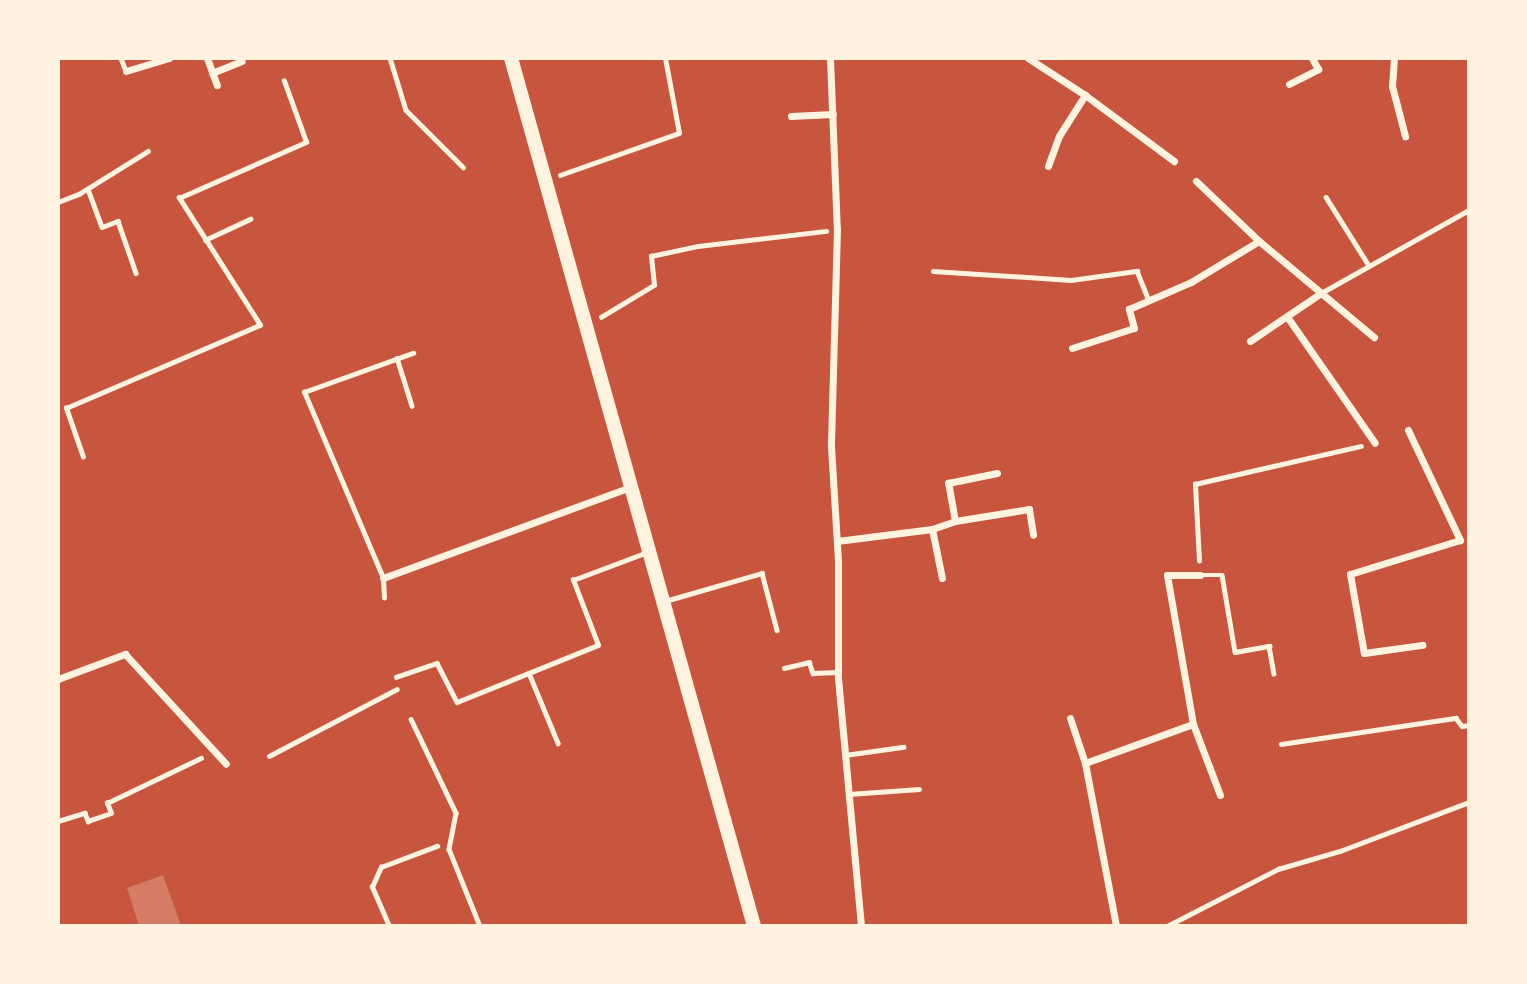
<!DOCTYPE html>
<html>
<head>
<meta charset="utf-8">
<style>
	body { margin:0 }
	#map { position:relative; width:1527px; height:984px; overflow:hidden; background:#c8553d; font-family:Mulish,sans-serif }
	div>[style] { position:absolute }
	.building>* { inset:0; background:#d67c66 }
	.path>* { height:4.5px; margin:-2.25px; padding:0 2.25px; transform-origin:2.25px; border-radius:2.25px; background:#fff3e0 }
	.service>* { height:4.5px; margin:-2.25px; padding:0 2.25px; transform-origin:2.25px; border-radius:2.25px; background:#fff3e0 }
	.minor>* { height:7px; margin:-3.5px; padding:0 3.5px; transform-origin:3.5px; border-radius:3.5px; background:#fff3e0 }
	.secondary>* { height:14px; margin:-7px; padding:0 7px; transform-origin:7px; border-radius:7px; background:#fff3e0 }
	span { translate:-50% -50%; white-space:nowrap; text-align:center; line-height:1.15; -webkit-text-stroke:5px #fff3e0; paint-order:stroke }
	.frame { position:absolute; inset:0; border:60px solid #fff3e0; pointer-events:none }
</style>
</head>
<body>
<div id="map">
	<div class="building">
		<div style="clip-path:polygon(163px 875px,181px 926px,139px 926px,127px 888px)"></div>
	</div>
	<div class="path">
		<div style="left:560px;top:175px;width:126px;rotate:-19.4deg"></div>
		<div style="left:679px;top:133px;width:76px;rotate:-100.6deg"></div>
		<div style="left:601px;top:317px;width:62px;rotate:-31.1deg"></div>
		<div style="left:654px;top:285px;width:29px;rotate:-96deg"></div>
		<div style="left:651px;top:256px;width:48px;rotate:-12deg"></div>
		<div style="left:698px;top:246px;width:129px;rotate:-6.7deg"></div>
		<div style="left:1199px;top:561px;width:77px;rotate:-93deg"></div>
		<div style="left:1195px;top:484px;width:170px;rotate:-12.9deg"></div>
		<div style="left:58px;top:821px;width:28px;rotate:-17deg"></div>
		<div style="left:85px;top:813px;width:9px;rotate:69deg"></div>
		<div style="left:88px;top:821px;width:24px;rotate:-19deg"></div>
		<div style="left:111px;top:813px;width:11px;rotate:-112deg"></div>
		<div style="left:107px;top:803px;width:104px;rotate:-25.6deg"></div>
		<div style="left:389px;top:926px;width:43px;rotate:-113.6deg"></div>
		<div style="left:372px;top:887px;width:22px;rotate:-66deg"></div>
		<div style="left:381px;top:867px;width:60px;rotate:-20.6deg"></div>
		<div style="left:1167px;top:926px;width:125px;rotate:-27.2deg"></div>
		<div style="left:1278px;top:869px;width:65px;rotate:-16.2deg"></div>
		<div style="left:1340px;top:851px;width:138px;rotate:-20.8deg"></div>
	</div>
	<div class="service">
		<div style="left:121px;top:58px;width:14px;rotate:69deg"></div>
		<div style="left:390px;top:58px;width:54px;rotate:72.9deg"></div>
		<div style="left:406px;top:110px;width:81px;rotate:45deg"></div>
		<div style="left:88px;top:189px;width:40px;rotate:69.8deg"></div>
		<div style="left:102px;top:227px;width:17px;rotate:-21deg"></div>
		<div style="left:118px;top:221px;width:55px;rotate:70.9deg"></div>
		<div style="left:1326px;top:197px;width:79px;rotate:57.9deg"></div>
		<div style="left:58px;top:202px;width:22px;rotate:-21deg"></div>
		<div style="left:79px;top:194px;width:81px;rotate:-31.9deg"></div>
		<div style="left:205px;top:240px;width:50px;rotate:-25deg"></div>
		<div style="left:933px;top:271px;width:138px;rotate:3.7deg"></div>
		<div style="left:1071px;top:280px;width:67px;rotate:-7.8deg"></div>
		<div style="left:1137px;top:271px;width:31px;rotate:68deg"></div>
		<div style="left:1321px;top:293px;width:170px;rotate:-29.3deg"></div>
		<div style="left:397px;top:358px;width:50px;rotate:72.6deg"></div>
		<div style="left:83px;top:457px;width:52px;rotate:-109.1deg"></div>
		<div style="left:66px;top:408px;width:211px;rotate:-23.2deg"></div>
		<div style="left:260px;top:325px;width:151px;rotate:-122.5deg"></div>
		<div style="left:179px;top:198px;width:139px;rotate:-23.8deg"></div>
		<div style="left:306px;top:142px;width:65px;rotate:-109.8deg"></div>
		<div style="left:1201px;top:575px;width:21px"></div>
		<div style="left:1222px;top:575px;width:78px;rotate:80.4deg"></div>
		<div style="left:1235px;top:652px;width:35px;rotate:-10deg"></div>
		<div style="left:1269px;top:646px;width:28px;rotate:80deg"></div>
		<div style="left:384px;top:598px;width:20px;rotate:-93deg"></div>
		<div style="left:383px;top:578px;width:202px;rotate:-113deg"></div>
		<div style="left:304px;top:392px;width:116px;rotate:-19.7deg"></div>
		<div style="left:665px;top:601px;width:101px;rotate:-16.1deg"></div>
		<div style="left:762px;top:573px;width:59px;rotate:75.3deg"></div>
		<div style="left:784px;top:668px;width:26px;rotate:-13deg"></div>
		<div style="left:809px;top:662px;width:12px;rotate:70deg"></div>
		<div style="left:813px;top:673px;width:25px;rotate:-2deg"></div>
		<div style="left:529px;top:673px;width:76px;rotate:67.5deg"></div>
		<div style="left:396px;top:677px;width:43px;rotate:-18.9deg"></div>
		<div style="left:437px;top:663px;width:44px;rotate:62.9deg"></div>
		<div style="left:457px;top:702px;width:152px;rotate:-22deg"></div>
		<div style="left:598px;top:645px;width:70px;rotate:-111deg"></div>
		<div style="left:573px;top:580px;width:77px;rotate:-20.6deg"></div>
		<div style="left:411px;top:719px;width:104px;rotate:64.4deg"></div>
		<div style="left:456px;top:813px;width:37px;rotate:101deg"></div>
		<div style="left:449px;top:849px;width:83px;rotate:68.1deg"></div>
		<div style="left:1281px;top:744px;width:177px;rotate:-8.5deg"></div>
		<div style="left:1456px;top:718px;width:10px;rotate:53deg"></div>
		<div style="left:1462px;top:726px;width:7px;rotate:-8deg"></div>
		<div style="left:845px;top:755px;width:59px;rotate:-7.9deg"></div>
		<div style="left:269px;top:756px;width:144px;rotate:-27.6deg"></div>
		<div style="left:849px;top:794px;width:70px;rotate:-4.1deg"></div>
	</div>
	<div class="minor">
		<div style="left:207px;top:58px;width:29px;rotate:70deg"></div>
		<div style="left:830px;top:58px;width:171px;rotate:87.7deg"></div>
		<div style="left:837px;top:229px;width:217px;rotate:91.6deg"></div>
		<div style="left:831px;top:446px;width:116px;rotate:86.5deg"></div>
		<div style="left:838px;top:562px;width:116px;rotate:90deg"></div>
		<div style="left:838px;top:678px;width:249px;rotate:84.7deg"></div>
		<div style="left:1028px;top:58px;width:68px;rotate:33deg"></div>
		<div style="left:1085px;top:95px;width:111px;rotate:36.6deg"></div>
		<div style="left:1394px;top:58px;width:28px;rotate:94deg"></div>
		<div style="left:1392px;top:86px;width:52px;rotate:75.4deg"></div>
		<div style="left:126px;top:71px;width:45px;rotate:-16.8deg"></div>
		<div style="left:212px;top:73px;width:32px;rotate:-22deg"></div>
		<div style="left:1289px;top:84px;width:33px;rotate:-27deg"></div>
		<div style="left:1318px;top:69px;width:13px;rotate:-119deg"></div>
		<div style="left:791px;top:116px;width:42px;rotate:-2.7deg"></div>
		<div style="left:1048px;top:166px;width:32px;rotate:-70deg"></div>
		<div style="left:1059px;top:136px;width:49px;rotate:-57.6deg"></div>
		<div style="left:1196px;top:181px;width:87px;rotate:43.6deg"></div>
		<div style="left:1259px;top:241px;width:150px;rotate:39.9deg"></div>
		<div style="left:1288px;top:318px;width:152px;rotate:55.2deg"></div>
		<div style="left:1250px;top:341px;width:86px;rotate:-34.1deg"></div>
		<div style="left:1072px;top:348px;width:65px;rotate:-17.9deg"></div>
		<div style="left:1134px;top:328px;width:20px;rotate:-105deg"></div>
		<div style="left:1129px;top:309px;width:68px;rotate:-23.5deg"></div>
		<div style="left:1191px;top:282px;width:79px;rotate:-31.1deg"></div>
		<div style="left:1408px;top:430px;width:122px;rotate:64.7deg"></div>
		<div style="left:1460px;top:540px;width:115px;rotate:162.8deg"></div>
		<div style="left:1350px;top:574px;width:80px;rotate:80deg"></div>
		<div style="left:1364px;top:653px;width:59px;rotate:-7.9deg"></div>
		<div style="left:955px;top:521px;width:75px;rotate:-9.2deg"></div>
		<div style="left:1029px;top:509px;width:26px;rotate:81deg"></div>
		<div style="left:932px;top:529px;width:50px;rotate:78.5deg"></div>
		<div style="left:837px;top:541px;width:96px;rotate:-7.2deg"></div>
		<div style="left:932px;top:529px;width:24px;rotate:-19deg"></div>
		<div style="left:955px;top:521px;width:39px;rotate:-100deg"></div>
		<div style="left:948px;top:483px;width:50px;rotate:-11.5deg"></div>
		<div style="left:1200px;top:575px;width:33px;rotate:180deg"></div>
		<div style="left:1167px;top:575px;width:151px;rotate:80.1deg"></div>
		<div style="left:1193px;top:724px;width:76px;rotate:69.2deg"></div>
		<div style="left:383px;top:578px;width:263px;rotate:-20.2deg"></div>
		<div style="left:58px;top:679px;width:72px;rotate:-20.5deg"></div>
		<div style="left:125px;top:654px;width:149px;rotate:47.4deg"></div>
		<div style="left:1070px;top:718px;width:47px;rotate:71.6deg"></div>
		<div style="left:1085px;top:763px;width:166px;rotate:79.2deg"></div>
		<div style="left:1085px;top:763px;width:115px;rotate:-19.9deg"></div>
	</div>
	<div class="secondary">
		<div style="left:511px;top:58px;width:901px;rotate:74.36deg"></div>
	</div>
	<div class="frame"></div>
</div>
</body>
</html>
